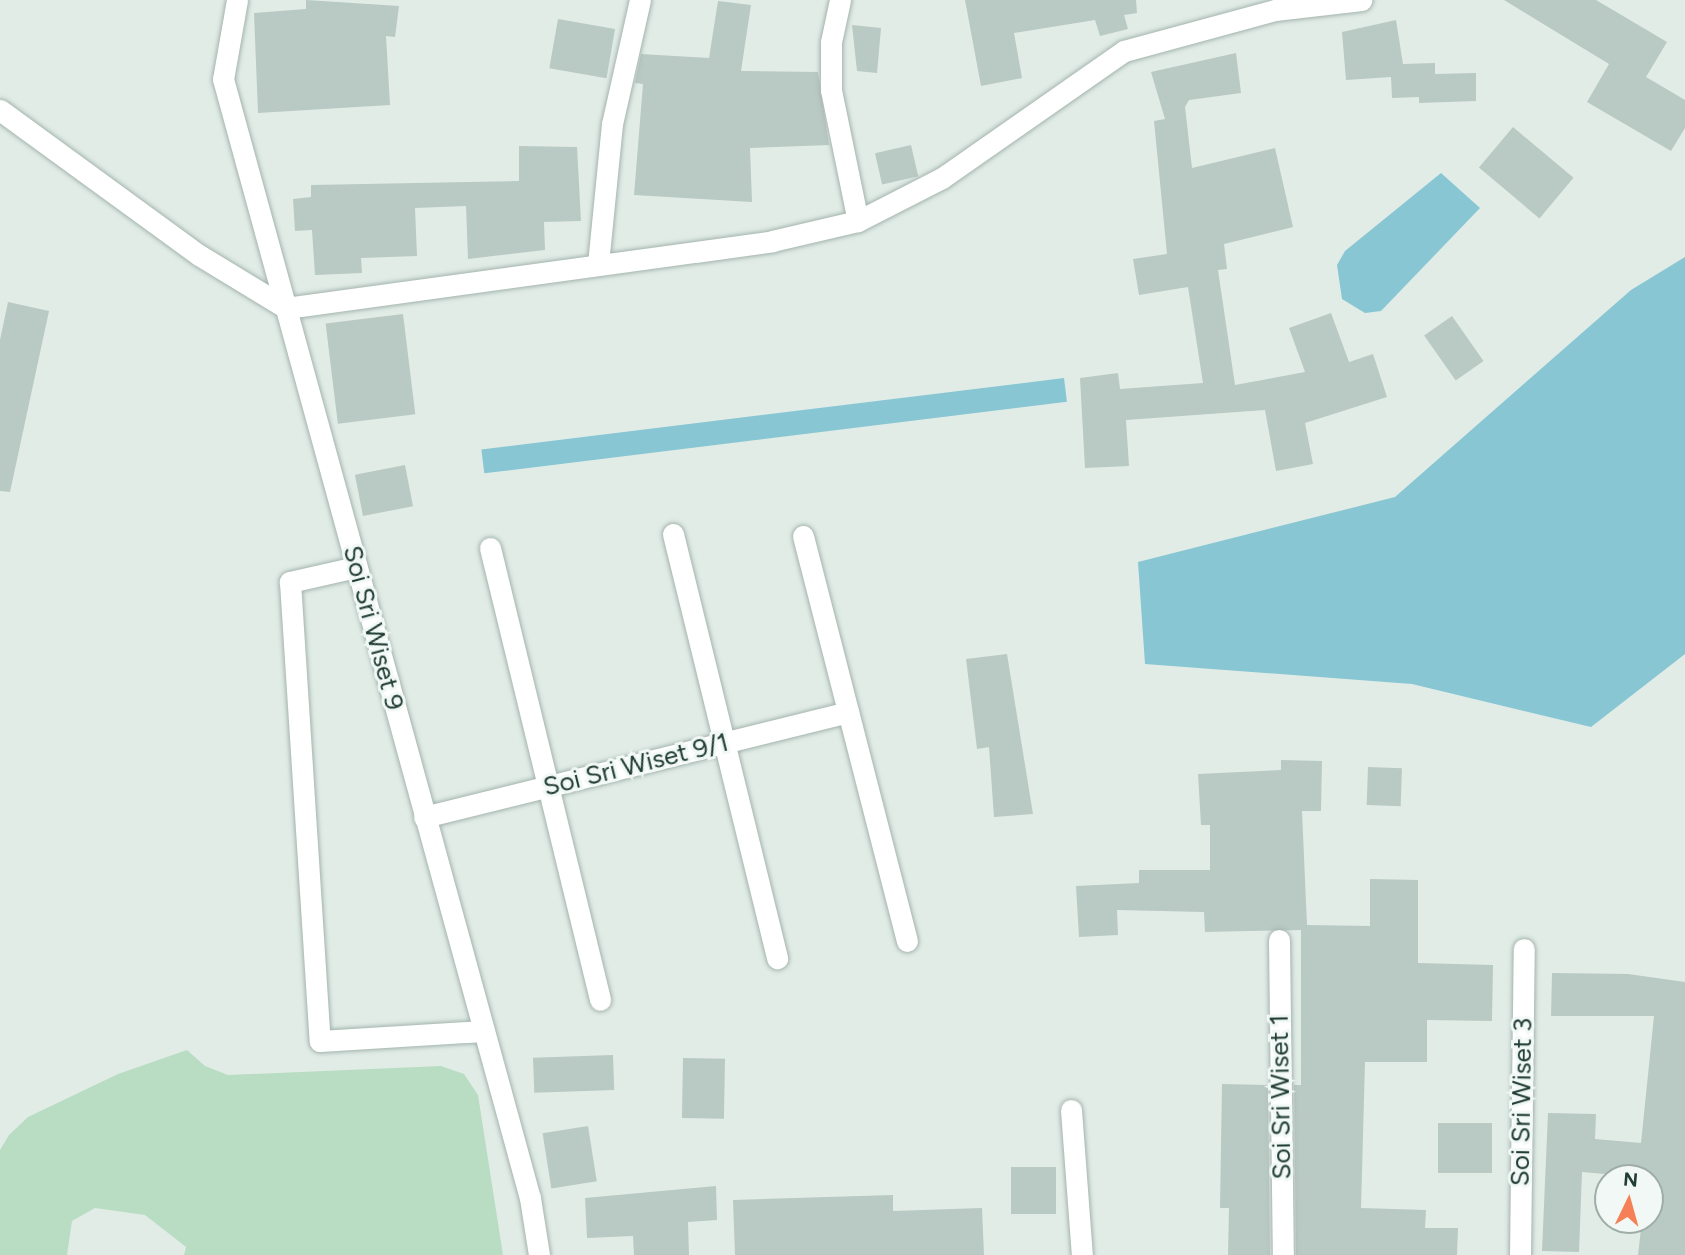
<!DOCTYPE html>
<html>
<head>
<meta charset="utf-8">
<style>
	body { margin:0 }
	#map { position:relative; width:1685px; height:1255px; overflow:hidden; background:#e1ece7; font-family:Figtree,sans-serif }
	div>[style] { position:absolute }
	.green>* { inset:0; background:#b9ddc3 }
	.water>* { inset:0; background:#87c6d2; transform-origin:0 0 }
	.building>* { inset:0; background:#b9c9c3; transform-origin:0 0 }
	.roads { filter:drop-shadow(0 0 2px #a4b4ae) drop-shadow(0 0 2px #a4b4ae) }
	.street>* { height:21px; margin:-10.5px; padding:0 10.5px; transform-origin:10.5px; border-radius:10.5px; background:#fff }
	span { translate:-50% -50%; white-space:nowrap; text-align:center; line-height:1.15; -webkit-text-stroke:6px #f1f8f5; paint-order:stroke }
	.street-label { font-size:26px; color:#213d35 }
	.north { position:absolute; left:1594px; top:1164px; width:70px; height:70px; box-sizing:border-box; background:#f1f8f5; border:2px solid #9eada8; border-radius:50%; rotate:5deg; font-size:19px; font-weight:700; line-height:28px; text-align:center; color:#213d35 }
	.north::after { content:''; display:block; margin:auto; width:24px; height:32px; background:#f57f56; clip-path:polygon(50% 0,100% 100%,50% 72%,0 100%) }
</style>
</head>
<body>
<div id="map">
	<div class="green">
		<div style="clip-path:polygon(187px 1050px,205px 1066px,228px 1075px,441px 1066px,464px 1074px,478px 1095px,503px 1255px,184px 1255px,186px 1247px,145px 1215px,95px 1208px,72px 1221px,67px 1255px,0 1255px,0 1150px,9px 1135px,28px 1117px,118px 1074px)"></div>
	</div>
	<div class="water">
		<div style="clip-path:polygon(1441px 173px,1480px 208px,1381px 311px,1365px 313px,1342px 299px,1337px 265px,1345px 251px)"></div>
		<div style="clip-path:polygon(1685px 257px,1685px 654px,1591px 727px,1412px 684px,1145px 664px,1138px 562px,1395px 497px,1631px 290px)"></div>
		<div style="left:1064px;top:378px;width:24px;height:587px;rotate:83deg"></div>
	</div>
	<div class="building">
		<div style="clip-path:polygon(306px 0,399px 6px,395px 37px,386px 36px,390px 105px,258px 113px,254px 13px,306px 9px)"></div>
		<div style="clip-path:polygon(965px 0,1136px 0,1137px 13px,1124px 15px,1128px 29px,1100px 36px,1095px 20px,1014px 33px,1022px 78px,981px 86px)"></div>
		<div style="clip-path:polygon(1504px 0,1596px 0,1667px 42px,1646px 77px,1685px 100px,1685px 128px,1671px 151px,1587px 102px,1609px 64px)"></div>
		<div style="clip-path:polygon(718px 1px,751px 5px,741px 71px,818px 72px,829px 145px,750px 148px,752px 202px,634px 195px,643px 84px,635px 83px,641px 54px,709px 58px)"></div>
		<div style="left:558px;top:19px;width:58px;height:50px;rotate:10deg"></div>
		<div style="clip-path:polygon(1396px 20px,1403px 64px,1435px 63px,1435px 74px,1476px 73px,1476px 101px,1419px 103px,1419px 97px,1392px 98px,1391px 77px,1346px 80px,1342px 32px)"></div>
		<div style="clip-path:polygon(852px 25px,881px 28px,877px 73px,857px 71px)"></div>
		<div style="clip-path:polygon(1236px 53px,1241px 93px,1189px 100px,1185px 107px,1192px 168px,1275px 148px,1293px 227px,1224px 244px,1227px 269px,1218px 270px,1235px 385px,1305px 372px,1289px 328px,1331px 313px,1349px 362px,1373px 354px,1387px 397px,1305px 423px,1313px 464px,1276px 471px,1265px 410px,1126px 420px,1129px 466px,1085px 468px,1080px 378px,1118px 373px,1120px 389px,1203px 383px,1188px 287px,1139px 295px,1133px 259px,1167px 254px,1154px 121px,1165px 119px,1151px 72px)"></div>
		<div style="left:1513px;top:127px;width:79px;height:53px;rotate:40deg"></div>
		<div style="left:911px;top:145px;width:32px;height:37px;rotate:77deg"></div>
		<div style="clip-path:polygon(519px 146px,577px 147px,581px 221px,544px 222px,545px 250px,468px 259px,466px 206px,415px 208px,417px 256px,361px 258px,362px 273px,315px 275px,312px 230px,295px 231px,293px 199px,311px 197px,311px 185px,519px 181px)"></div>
		<div style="clip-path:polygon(8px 302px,49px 311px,10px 492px,0 491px,0 340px)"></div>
		<div style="left:403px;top:314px;width:101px;height:78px;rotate:83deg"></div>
		<div style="left:1452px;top:316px;width:55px;height:34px;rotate:55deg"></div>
		<div style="left:405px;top:465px;width:42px;height:51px;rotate:79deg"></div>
		<div style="clip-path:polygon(1007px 654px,1033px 814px,994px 817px,989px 747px,977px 749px,966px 659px)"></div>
		<div style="clip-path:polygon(1281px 760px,1322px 761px,1321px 811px,1302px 811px,1307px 925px,1370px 926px,1370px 879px,1418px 880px,1418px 963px,1493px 965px,1492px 1021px,1427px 1020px,1427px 1062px,1365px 1062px,1361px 1208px,1426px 1210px,1425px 1228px,1458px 1228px,1457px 1255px,1296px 1255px,1294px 1085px,1301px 1085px,1301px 930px,1205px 932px,1204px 912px,1117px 910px,1118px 935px,1079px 937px,1076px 886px,1139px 883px,1139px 870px,1210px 870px,1210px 825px,1201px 825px,1198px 774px,1281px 770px)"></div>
		<div style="left:1368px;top:767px;width:34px;height:38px;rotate:2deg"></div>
		<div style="clip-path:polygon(1552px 973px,1628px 974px,1685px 982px,1685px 1255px,1638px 1255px,1642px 1220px,1650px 1220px,1650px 1178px,1582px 1172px,1579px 1252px,1542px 1251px,1548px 1113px,1596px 1114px,1595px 1139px,1641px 1143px,1654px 1016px,1551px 1016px)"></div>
		<div style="left:613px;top:1055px;width:35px;height:80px;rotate:88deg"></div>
		<div style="left:683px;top:1058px;width:42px;height:60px;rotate:1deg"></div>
		<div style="clip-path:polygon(1222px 1084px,1268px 1085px,1270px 1255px,1228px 1255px,1229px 1208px,1220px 1208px)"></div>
		<div style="left:1438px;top:1123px;width:54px;height:50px"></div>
		<div style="left:588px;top:1126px;width:56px;height:46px;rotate:81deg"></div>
		<div style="left:1011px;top:1167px;width:45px;height:47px"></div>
		<div style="clip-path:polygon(716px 1186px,717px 1220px,688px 1222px,689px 1255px,634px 1255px,633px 1236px,587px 1238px,585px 1198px)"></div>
		<div style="clip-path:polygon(893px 1195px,893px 1211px,982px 1208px,984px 1255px,735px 1255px,733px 1200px)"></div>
	</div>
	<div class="roads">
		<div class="street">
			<div style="left:237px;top:0;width:80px;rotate:100deg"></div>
			<div style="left:223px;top:79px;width:1160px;rotate:74.66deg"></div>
			<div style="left:530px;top:1198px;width:58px;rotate:81deg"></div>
			<div style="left:840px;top:0;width:43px;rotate:102.1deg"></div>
			<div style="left:831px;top:42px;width:48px;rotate:90deg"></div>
			<div style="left:831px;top:90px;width:134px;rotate:78.4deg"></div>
			<div style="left:0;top:110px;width:246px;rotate:36.1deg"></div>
			<div style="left:199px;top:255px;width:102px;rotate:31.3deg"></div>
			<div style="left:286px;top:308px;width:491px;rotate:-7.8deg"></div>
			<div style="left:772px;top:241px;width:88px;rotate:-13.1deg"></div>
			<div style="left:858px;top:221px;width:94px;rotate:-27.1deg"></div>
			<div style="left:942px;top:178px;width:222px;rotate:-34.9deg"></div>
			<div style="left:1124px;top:51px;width:156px;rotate:-15.2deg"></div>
			<div style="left:1275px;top:10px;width:87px;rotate:-6.6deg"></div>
			<div style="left:598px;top:264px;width:141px;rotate:-84.3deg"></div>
			<div style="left:612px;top:124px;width:127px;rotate:-77.3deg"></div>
			<div style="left:673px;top:534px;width:437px;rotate:76.2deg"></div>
			<div style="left:803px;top:536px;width:418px;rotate:75.6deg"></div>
			<div style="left:490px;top:548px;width:465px;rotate:76.3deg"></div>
			<div style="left:356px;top:567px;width:68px;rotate:167.2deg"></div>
			<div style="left:290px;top:582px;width:460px;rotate:86.3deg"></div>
			<div style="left:320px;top:1041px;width:164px;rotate:-3.5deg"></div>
			<div style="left:424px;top:817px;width:437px;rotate:-13.9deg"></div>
			<div style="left:1279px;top:940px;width:315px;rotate:89.3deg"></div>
			<div style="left:1071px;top:1110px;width:145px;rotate:85.7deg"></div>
			<div style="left:1520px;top:1255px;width:306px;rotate:-89.3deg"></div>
		</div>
	</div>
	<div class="street-label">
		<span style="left:373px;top:628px;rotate:75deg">Soi Sri Wiset 9</span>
		<span style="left:636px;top:765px;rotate:-14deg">Soi Sri Wiset 9/1</span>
		<span style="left:1281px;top:1097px;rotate:-91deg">Soi Sri Wiset 1</span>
		<span style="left:1522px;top:1102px;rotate:-89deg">Soi Sri Wiset 3</span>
	</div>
	<div class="north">N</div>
</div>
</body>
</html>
